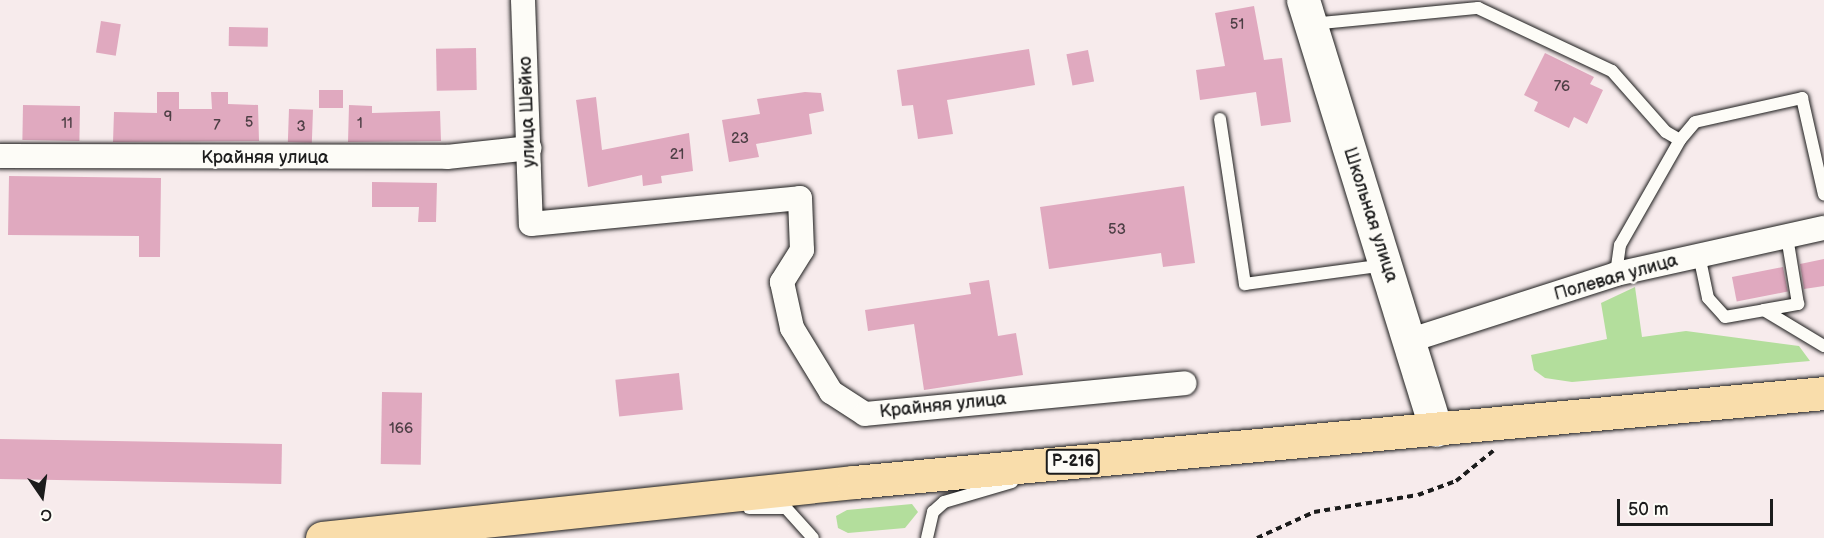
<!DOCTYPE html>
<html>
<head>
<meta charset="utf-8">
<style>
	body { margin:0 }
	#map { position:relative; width:1824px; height:538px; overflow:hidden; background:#f7ebec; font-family:"Balsamiq Sans",sans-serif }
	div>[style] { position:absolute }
	.green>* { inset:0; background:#b3de9c }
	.building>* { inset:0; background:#e0a9bf; transform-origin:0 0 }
	.path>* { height:4px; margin-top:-2px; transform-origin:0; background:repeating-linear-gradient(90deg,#1c1c1c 0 6px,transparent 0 10.5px) }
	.roads { filter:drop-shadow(0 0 2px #1c1c1c) drop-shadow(0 0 2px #1c1c1c) }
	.lane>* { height:12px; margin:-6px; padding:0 6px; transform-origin:6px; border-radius:6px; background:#fdfcf7 }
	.street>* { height:24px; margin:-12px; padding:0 12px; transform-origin:12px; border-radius:12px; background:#fdfcf7 }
	.secondary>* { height:33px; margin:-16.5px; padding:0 16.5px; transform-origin:16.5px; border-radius:16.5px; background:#fdfcf7 }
	.highway>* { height:33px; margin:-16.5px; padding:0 16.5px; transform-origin:16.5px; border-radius:16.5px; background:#f9ddab }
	span { translate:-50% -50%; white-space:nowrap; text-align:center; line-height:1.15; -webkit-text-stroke:5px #fdfcf7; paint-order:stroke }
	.number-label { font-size:15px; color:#4d3f45 }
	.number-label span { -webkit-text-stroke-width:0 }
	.shield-label span { padding:2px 4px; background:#fdfcf7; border:2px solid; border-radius:4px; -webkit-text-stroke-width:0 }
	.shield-label { font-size:16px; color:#1c1c1c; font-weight:700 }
	.street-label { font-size:18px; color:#1c1c1c }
	.north { position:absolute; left:12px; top:466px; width:60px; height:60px; -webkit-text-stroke:4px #fdfcf7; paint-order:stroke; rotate:167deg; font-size:16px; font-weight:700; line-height:24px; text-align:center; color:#1c1c1c }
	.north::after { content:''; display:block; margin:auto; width:21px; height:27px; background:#1c1c1c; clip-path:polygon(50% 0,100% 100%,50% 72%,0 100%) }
	.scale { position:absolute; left:1617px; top:499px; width:156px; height:27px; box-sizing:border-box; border:3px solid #1c1c1c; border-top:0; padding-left:8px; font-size:18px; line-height:21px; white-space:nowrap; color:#1c1c1c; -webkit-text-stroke:4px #fdfcf7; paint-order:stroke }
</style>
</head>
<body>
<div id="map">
	<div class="green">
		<div style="clip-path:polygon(1635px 287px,1642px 337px,1686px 331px,1799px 346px,1810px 361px,1572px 382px,1545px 378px,1534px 370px,1531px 355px,1607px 339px,1601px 303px)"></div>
		<div style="clip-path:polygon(912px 504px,918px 512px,905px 528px,848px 533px,838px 528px,836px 516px,847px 510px)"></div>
	</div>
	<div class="building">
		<div style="clip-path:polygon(1254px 6px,1264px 60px,1282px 58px,1291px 122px,1261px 126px,1256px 92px,1200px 100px,1196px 70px,1225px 66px,1215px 13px)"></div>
		<div style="left:101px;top:21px;width:20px;height:32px;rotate:9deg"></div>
		<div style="left:229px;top:27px;width:39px;height:19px;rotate:1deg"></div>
		<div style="left:476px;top:48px;width:42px;height:40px;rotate:89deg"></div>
		<div style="clip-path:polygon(1029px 49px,1035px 85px,947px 100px,953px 134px,918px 139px,913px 105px,902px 106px,897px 70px)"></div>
		<div style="left:1088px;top:50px;width:32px;height:22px;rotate:79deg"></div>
		<div style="clip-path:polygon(1545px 53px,1594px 77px,1590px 84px,1603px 90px,1587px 124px,1574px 117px,1569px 128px,1534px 111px,1538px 102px,1524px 95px)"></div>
		<div style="left:319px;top:90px;width:24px;height:18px"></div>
		<div style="clip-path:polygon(157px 92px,179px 92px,179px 109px,212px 109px,211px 92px,228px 92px,228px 104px,258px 105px,259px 141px,113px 142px,114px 112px,157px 113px)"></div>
		<div style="clip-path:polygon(805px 92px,821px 93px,824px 111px,809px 114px,812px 134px,756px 144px,759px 157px,729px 162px,722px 120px,760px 114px,757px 99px)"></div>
		<div style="clip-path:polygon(596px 97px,602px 150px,689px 133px,693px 171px,661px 176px,662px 183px,643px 186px,642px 175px,588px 187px,576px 100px)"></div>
		<div style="left:23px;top:105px;width:57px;height:35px;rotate:1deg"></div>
		<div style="clip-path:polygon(349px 105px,372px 106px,372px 113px,440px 111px,441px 141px,348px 142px)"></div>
		<div style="left:289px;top:109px;width:24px;height:33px;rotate:2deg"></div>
		<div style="clip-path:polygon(9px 176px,161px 178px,160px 257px,139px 257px,139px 236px,8px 235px)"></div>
		<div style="clip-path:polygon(372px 182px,437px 183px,436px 222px,418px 222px,419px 207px,372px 207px)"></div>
		<div style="clip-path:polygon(1184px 186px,1195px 263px,1163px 267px,1161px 253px,1049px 269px,1040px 207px)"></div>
		<div style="clip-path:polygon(1824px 259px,1824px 286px,1804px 289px,1800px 264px)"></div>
		<div style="left:1783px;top:267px;width:25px;height:52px;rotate:79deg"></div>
		<div style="clip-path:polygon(989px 280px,998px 336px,1016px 333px,1023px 375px,924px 390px,914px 324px,868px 331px,865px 310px,971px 294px,969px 283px)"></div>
		<div style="left:679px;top:373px;width:37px;height:64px;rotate:84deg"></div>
		<div style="left:382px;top:392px;width:40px;height:72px;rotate:1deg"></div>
		<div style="left:0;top:439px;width:282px;height:40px;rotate:1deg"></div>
	</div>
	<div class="path">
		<div style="left:1257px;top:538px;width:63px;rotate:-24.5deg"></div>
		<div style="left:1314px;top:512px;width:105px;rotate:-9.3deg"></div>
		<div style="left:1418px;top:495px;width:40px;rotate:-20.2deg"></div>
		<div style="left:1456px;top:481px;width:48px;rotate:-39deg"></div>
	</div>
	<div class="roads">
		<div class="lane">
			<div style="left:1311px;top:24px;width:168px;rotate:-5.5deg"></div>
			<div style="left:1478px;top:8px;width:148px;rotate:25.2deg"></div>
			<div style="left:1612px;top:71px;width:81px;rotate:48.5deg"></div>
			<div style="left:1666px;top:132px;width:16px;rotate:30deg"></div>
			<div style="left:1680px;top:140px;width:121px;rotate:119.7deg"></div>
			<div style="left:1620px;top:245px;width:29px;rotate:98deg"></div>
			<div style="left:1220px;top:119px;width:167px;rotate:81.4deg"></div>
			<div style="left:1245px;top:284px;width:141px;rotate:-7.7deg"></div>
			<div style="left:1680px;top:140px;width:23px;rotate:-50deg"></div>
			<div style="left:1695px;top:122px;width:110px;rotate:-12.6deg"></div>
			<div style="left:1802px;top:98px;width:99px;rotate:77.2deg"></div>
			<div style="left:1699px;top:255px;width:44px;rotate:78.2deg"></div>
			<div style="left:1708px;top:298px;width:25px;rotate:48deg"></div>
			<div style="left:1725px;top:317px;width:40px;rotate:-10deg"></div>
			<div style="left:1764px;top:310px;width:70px;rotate:31deg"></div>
			<div style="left:1764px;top:310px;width:35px;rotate:-10deg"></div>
			<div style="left:1798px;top:304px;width:68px;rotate:-99.3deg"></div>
			<div style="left:749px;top:508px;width:37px"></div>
			<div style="left:786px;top:508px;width:40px;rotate:48deg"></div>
			<div style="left:927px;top:538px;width:27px;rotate:-77deg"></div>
			<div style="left:933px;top:512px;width:15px;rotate:-42deg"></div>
			<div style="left:944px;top:502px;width:71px;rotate:-16.4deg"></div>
		</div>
		<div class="street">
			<div style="left:523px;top:0;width:224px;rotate:88deg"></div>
			<div style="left:531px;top:224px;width:270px;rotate:-5.5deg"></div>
			<div style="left:800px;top:198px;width:52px;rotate:87.8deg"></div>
			<div style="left:802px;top:250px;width:38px;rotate:122deg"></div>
			<div style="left:782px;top:282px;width:47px;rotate:77.7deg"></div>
			<div style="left:792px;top:328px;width:75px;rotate:58.6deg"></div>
			<div style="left:831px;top:392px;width:40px;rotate:32.9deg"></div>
			<div style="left:865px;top:414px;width:321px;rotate:-5.5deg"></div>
			<div style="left:0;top:156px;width:447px;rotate:0.1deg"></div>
			<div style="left:447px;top:157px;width:83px;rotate:-6.2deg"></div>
			<div style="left:1411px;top:340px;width:215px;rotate:-17.8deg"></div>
			<div style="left:1616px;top:274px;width:213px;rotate:-12.5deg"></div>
		</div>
		<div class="secondary">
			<div style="left:1303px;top:0;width:450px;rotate:72.8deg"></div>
		</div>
		<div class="highway">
			<div style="left:322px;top:538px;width:535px;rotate:-6.01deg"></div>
			<div style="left:854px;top:482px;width:974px;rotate:-5.24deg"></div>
		</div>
	</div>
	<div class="number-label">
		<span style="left:1237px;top:25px">51</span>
		<span style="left:1562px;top:87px">76</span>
		<span style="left:168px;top:117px">9</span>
		<span style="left:249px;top:123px">5</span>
		<span style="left:67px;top:124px">11</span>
		<span style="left:360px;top:124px">1</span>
		<span style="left:217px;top:126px">7</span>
		<span style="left:301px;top:127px">3</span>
		<span style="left:740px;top:139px">23</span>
		<span style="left:677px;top:155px">21</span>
		<span style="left:1117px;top:230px">53</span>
		<span style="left:401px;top:429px">166</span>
	</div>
	<div class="shield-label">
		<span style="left:1073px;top:462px">Р-216</span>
	</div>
	<div class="street-label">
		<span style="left:528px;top:112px;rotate:-92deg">улица Шейко</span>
		<span style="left:265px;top:158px">Крайняя улица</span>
		<span style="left:1370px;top:215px;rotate:72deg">Школьная улица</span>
		<span style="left:1616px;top:278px;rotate:-16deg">Полевая улица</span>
		<span style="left:943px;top:406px;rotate:-6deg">Крайняя улица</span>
	</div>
	<div class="north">С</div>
	<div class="scale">50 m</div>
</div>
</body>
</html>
